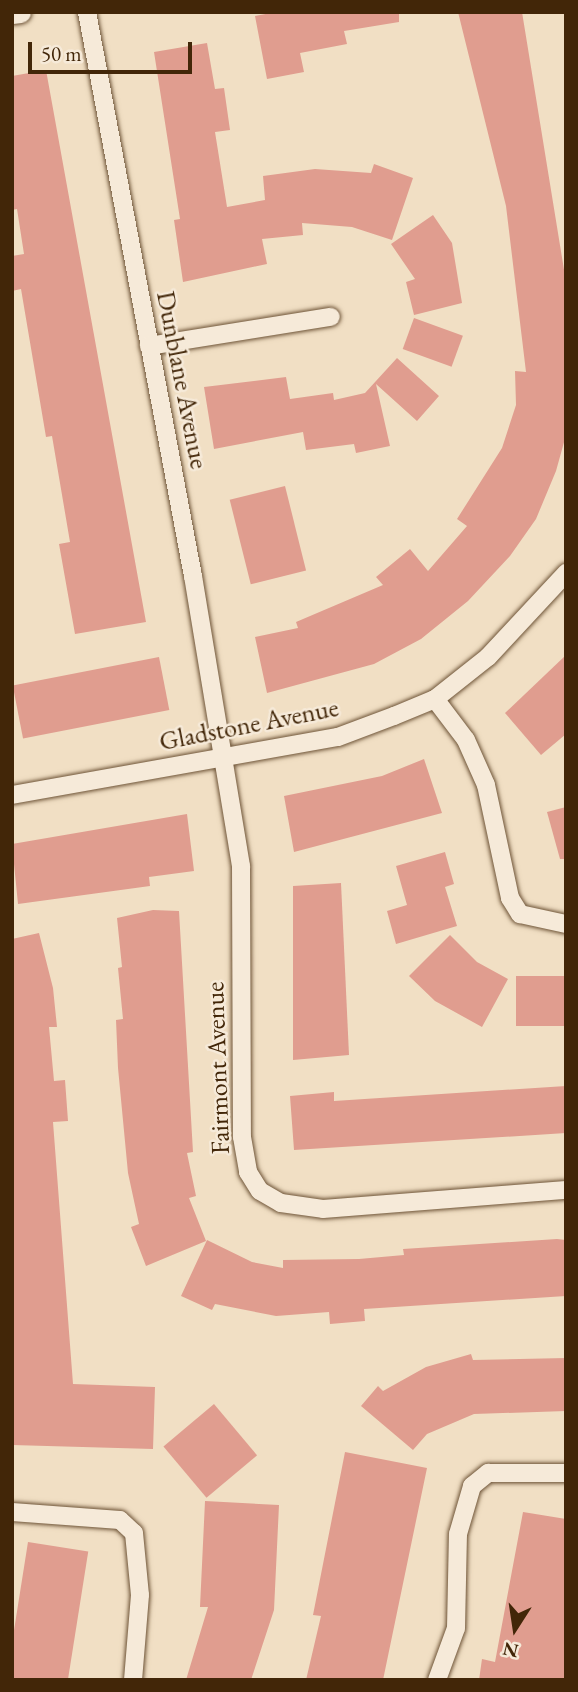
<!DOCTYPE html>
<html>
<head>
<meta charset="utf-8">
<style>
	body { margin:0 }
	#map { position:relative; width:578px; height:1692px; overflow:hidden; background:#f1dfc4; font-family:"EB Garamond",serif }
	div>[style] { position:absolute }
	.building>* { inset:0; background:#e09d8f; transform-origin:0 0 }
	.roads { filter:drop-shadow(0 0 2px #6e5437) drop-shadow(0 0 2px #6e5437) }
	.minor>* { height:18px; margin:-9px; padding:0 9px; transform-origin:9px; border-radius:9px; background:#f6ead9 }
	.tertiary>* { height:21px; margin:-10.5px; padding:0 10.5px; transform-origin:10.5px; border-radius:10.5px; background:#f6ead9 }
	span { translate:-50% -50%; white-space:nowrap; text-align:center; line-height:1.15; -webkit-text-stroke:5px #f6ead9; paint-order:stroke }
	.street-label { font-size:26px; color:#422608 }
	.frame { position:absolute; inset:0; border:14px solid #422608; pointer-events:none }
	.north { position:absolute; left:480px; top:1594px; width:70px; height:70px; -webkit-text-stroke:5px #f6ead9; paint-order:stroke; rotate:192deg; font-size:19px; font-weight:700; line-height:28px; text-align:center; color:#422608 }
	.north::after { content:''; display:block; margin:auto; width:24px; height:32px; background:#422608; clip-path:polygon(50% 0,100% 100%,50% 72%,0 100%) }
	.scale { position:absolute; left:28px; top:42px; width:164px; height:32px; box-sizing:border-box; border:4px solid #422608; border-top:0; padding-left:9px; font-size:21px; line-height:24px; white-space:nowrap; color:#422608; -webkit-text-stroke:5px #f6ead9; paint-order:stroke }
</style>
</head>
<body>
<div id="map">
	<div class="building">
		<div style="clip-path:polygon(276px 12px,399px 12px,399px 22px,344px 31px,347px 44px,300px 53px,304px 72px,267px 79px,255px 16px)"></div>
		<div style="clip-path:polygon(458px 12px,522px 12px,566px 282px,566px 435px,556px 471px,536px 519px,510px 556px,468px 601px,421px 639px,374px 664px,267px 693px,255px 637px,298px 628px,296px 622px,383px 585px,376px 577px,410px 549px,428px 571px,467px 526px,457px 519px,502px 448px,516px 405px,515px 371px,526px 372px,506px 206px)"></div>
		<div style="clip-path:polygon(207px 43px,215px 89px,224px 88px,230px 130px,215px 132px,227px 207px,265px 200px,263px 176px,315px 169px,371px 173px,374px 164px,413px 178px,392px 240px,352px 227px,302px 223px,303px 235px,262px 239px,267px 264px,183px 282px,174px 220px,180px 219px,154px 52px)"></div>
		<div style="clip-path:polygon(46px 70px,146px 622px,75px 634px,59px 544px,70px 542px,52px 436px,46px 437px,21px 289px,12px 291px,12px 256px,24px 254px,17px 209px,12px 210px,12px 76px)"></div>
		<div style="clip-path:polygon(433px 215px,452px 243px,462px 303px,414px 315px,406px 282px,415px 279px,391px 244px)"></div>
		<div style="left:414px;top:318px;width:52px;height:33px;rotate:20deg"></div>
		<div style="clip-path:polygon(397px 358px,439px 396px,417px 421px,376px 384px,390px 446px,356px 453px,354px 444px,306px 450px,303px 432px,214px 449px,204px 387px,286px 377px,290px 399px,333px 393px,334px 400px,365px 393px)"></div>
		<div style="left:285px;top:486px;width:87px;height:57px;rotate:76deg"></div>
		<div style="clip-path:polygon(566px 655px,566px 734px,541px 755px,505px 713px)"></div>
		<div style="left:159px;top:657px;width:54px;height:149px;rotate:79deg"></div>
		<div style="clip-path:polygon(424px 759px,442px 813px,294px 852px,284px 796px,382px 776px)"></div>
		<div style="clip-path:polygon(566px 807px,566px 859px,560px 859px,547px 812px)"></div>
		<div style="clip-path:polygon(187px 814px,194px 871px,149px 877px,150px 886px,18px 904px,12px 844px)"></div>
		<div style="clip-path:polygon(445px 852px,454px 884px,445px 887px,457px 926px,396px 944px,387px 911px,407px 905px,396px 866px)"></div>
		<div style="clip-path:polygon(341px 883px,349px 1055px,293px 1060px,293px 886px)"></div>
		<div style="clip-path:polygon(153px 910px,179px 911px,193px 1152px,187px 1153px,196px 1196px,189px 1198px,206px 1241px,146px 1266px,131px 1227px,139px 1224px,128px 1173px,118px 1068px,116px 1020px,123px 1019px,118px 968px,122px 967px,117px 918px)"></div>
		<div style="clip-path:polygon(39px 933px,53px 988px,57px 1027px,49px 1027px,54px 1081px,65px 1080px,68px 1121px,53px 1122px,73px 1384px,155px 1387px,153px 1449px,12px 1445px,12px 939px)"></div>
		<div style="clip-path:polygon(450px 935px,477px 962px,508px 979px,482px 1027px,435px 1001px,409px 976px)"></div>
		<div style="left:566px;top:976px;width:50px;height:50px;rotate:90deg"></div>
		<div style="clip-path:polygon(566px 1086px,566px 1133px,294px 1150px,290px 1096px,334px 1092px,334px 1101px)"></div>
		<div style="clip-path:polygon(557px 1239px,566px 1240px,566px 1296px,364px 1309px,365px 1321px,330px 1324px,329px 1312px,276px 1316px,215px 1304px,212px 1310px,181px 1296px,207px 1240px,252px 1262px,283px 1268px,283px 1260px,359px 1259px,404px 1255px,403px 1249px)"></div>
		<div style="clip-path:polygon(471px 1354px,473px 1360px,566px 1358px,566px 1411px,474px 1414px,427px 1434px,413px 1450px,361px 1406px,378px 1386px,383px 1391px,426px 1367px)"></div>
		<div style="left:214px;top:1404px;width:67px;height:66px;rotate:50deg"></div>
		<div style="clip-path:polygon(345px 1452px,427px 1468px,383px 1680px,306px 1680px,321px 1616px,313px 1615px)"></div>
		<div style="clip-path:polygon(205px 1501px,279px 1505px,274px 1610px,251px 1680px,186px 1680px,208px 1607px,200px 1607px)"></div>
		<div style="clip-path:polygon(523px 1512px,566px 1519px,566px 1680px,479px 1680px,482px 1659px,495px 1662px)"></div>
		<div style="left:28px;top:1542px;width:61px;height:139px;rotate:9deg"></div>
	</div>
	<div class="roads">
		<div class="minor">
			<div style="left:87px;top:12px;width:574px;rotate:79.36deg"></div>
			<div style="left:193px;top:576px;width:294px;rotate:80.6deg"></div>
			<div style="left:241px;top:866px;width:271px;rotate:89.8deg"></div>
			<div style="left:242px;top:1137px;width:36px;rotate:80deg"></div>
			<div style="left:248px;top:1172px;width:22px;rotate:58deg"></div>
			<div style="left:260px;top:1191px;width:24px;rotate:30deg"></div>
			<div style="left:281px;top:1203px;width:42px;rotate:8.1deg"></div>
			<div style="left:323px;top:1209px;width:244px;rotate:-4.5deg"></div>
			<div style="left:149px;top:346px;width:184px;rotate:-9.1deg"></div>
			<div style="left:435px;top:699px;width:51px;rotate:52.9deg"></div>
			<div style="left:466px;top:740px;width:49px;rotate:66deg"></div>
			<div style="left:486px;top:785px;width:116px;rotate:78deg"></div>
			<div style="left:510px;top:898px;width:19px;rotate:58deg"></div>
			<div style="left:520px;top:914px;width:47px;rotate:12.3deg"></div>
			<div style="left:12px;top:795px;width:331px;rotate:-10.1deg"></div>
			<div style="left:338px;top:737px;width:60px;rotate:-20.6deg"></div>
			<div style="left:394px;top:716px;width:44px;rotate:-22.5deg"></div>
			<div style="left:435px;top:699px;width:68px;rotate:-38.4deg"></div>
			<div style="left:488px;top:657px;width:115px;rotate:-47.1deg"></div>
			<div style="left:12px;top:1512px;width:108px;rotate:4.2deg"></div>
			<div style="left:120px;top:1520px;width:19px;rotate:43deg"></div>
			<div style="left:134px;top:1533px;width:62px;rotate:84.5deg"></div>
			<div style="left:140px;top:1595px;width:85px;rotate:94.7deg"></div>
			<div style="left:437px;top:1680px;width:55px;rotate:-69.9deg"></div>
			<div style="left:456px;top:1628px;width:94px;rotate:-88.8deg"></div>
			<div style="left:458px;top:1534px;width:50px;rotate:-73.7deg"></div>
			<div style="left:472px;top:1486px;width:21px;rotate:-39deg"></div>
			<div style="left:488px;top:1473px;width:78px"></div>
		</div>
		<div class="tertiary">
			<div style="left:12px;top:13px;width:8px;rotate:-7deg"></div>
		</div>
	</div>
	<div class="street-label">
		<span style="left:182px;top:380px;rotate:79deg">Dunblane Avenue</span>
		<span style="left:249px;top:725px;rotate:-11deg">Gladstone Avenue</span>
		<span style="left:218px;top:1068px;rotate:-92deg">Fairmont Avenue</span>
	</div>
	<div class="frame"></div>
	<div class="north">N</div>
	<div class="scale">50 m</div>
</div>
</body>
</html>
